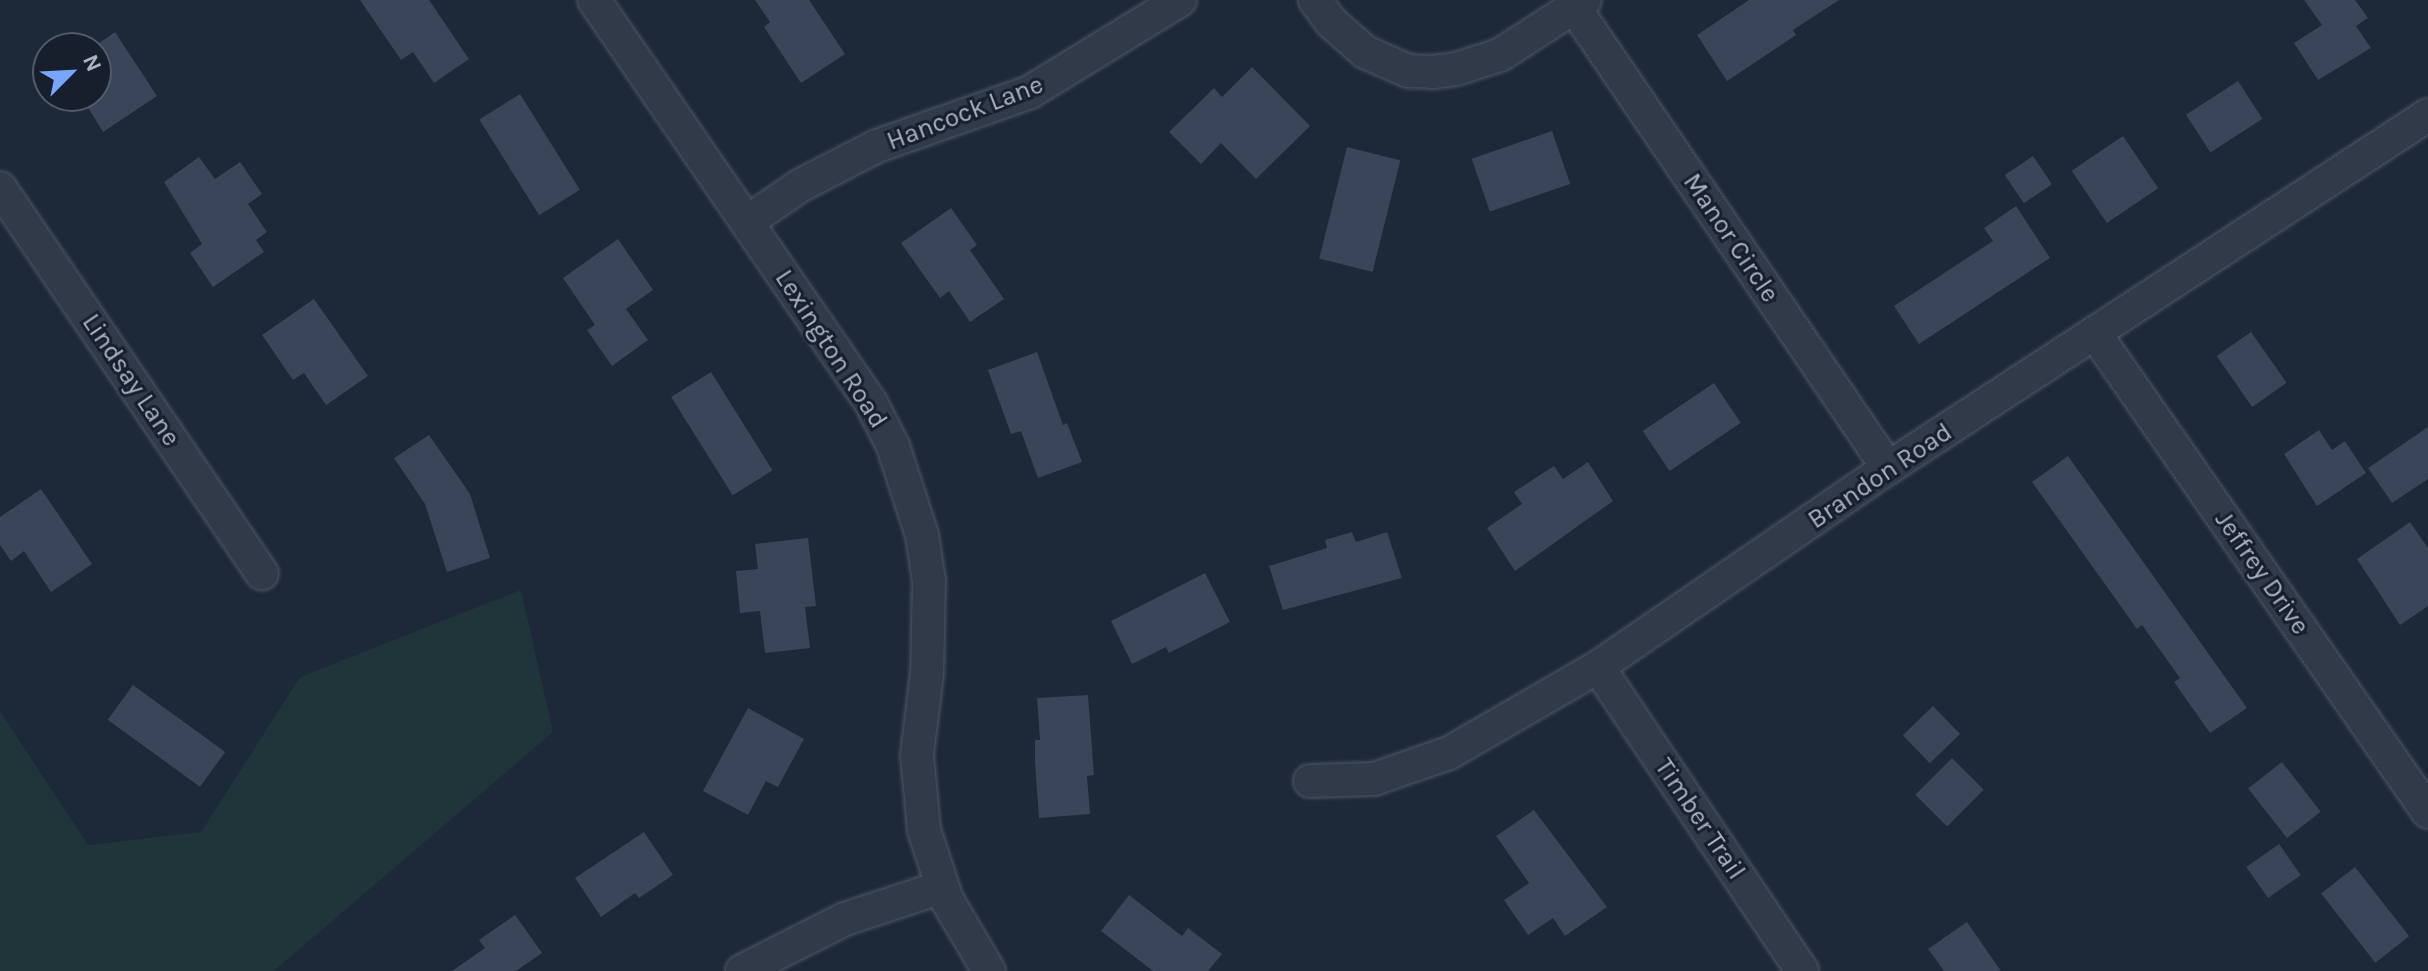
<!DOCTYPE html>
<html>
<head>
<meta charset="utf-8">
<style>
	body { margin:0 }
	#map { position:relative; width:2428px; height:971px; overflow:hidden; background:#1d2838; font-family:Karla,sans-serif }
	div>[style] { position:absolute }
	.green>* { inset:0; background:#1f3539 }
	.building>* { inset:0; background:#394559; transform-origin:0 0 }
	.roads { filter:drop-shadow(0 0 2px #4e5766) drop-shadow(0 0 2px #4e5766) }
	.minor>* { height:32px; margin:-16px; padding:0 16px; transform-origin:16px; border-radius:16px; background:#313a48 }
	span { translate:-50% -50%; white-space:nowrap; text-align:center; line-height:1.15; -webkit-text-stroke:6px #171f2c; paint-order:stroke }
	.street-label { font-size:26px; color:#aab4c6 }
	.north { position:absolute; left:32px; top:32px; width:80px; height:80px; box-sizing:border-box; background:#171f2c; border:2px solid #525b6a; border-radius:50%; rotate:66deg; font-size:22px; font-weight:700; line-height:32px; text-align:center; color:#aab4c6 }
	.north::after { content:''; display:block; margin:auto; width:28px; height:36px; background:#76a6ff; clip-path:polygon(50% 0,100% 100%,50% 72%,0 100%) }
</style>
</head>
<body>
<div id="map">
	<div class="green">
		<div style="clip-path:polygon(521px 590px,553px 732px,274px 971px,0 971px,0 711px,88px 845px,201px 832px,300px 677px)"></div>
	</div>
	<div class="building">
		<div style="clip-path:polygon(360px 0,429px 0,469px 59px,434px 83px,413px 52px,401px 60px)"></div>
		<div style="clip-path:polygon(755px 0,809px 0,845px 54px,801px 83px,764px 27px,770px 22px)"></div>
		<div style="clip-path:polygon(1749px 0,1839px 0,1793px 30px,1796px 35px,1727px 81px,1697px 35px)"></div>
		<div style="clip-path:polygon(2304px 0,2355px 0,2368px 18px,2356px 26px,2371px 48px,2318px 80px,2294px 43px,2322px 25px)"></div>
		<div style="clip-path:polygon(115px 32px,157px 96px,103px 132px,81px 96px,96px 96px,96px 48px,92px 48px)"></div>
		<div style="clip-path:polygon(1252px 67px,1310px 126px,1256px 179px,1221px 143px,1201px 164px,1169px 132px,1214px 88px,1222px 97px)"></div>
		<div style="left:2238px;top:81px;width:45px;height:62px;rotate:57deg"></div>
		<div style="left:520px;top:94px;width:113px;height:48px;rotate:58deg"></div>
		<div style="left:1552px;top:131px;width:56px;height:85px;rotate:71deg"></div>
		<div style="left:2123px;top:136px;width:63px;height:62px;rotate:56deg"></div>
		<div style="left:1347px;top:147px;width:55px;height:115px;rotate:14deg"></div>
		<div style="left:2033px;top:156px;width:34px;height:34px;rotate:56deg"></div>
		<div style="clip-path:polygon(199px 157px,215px 179px,240px 162px,262px 194px,248px 204px,267px 232px,256px 240px,264px 252px,213px 287px,190px 253px,202px 244px,164px 182px)"></div>
		<div style="clip-path:polygon(2016px 206px,2050px 258px,1919px 344px,1894px 306px,1993px 241px,1984px 228px)"></div>
		<div style="clip-path:polygon(951px 208px,977px 245px,970px 250px,1004px 299px,970px 322px,949px 291px,940px 298px,901px 243px)"></div>
		<div style="clip-path:polygon(618px 239px,653px 290px,626px 309px,648px 340px,612px 366px,587px 330px,595px 325px,563px 278px)"></div>
		<div style="clip-path:polygon(314px 299px,368px 376px,326px 405px,304px 373px,293px 380px,262px 335px)"></div>
		<div style="left:2251px;top:332px;width:62px;height:42px;rotate:55deg"></div>
		<div style="clip-path:polygon(1037px 352px,1063px 425px,1067px 423px,1082px 462px,1038px 478px,1021px 431px,1011px 434px,988px 370px)"></div>
		<div style="left:711px;top:372px;width:116px;height:47px;rotate:58deg"></div>
		<div style="left:1714px;top:383px;width:48px;height:86px;rotate:56deg"></div>
		<div style="clip-path:polygon(2428px 427px,2428px 479px,2392px 503px,2368px 468px)"></div>
		<div style="clip-path:polygon(2319px 430px,2332px 450px,2345px 441px,2366px 473px,2317px 506px,2284px 454px)"></div>
		<div style="clip-path:polygon(429px 435px,470px 494px,490px 558px,447px 572px,425px 504px,394px 458px)"></div>
		<div style="clip-path:polygon(2068px 456px,2247px 708px,2210px 733px,2174px 682px,2180px 678px,2142px 625px,2137px 629px,2032px 482px)"></div>
		<div style="clip-path:polygon(1588px 462px,1613px 501px,1515px 571px,1487px 528px,1522px 504px,1514px 492px,1554px 466px,1563px 479px)"></div>
		<div style="clip-path:polygon(41px 489px,92px 564px,51px 592px,24px 551px,11px 561px,0 545px,0 517px)"></div>
		<div style="clip-path:polygon(2410px 522px,2428px 548px,2428px 606px,2400px 625px,2357px 559px)"></div>
		<div style="clip-path:polygon(1352px 532px,1356px 542px,1387px 532px,1402px 578px,1283px 610px,1269px 566px,1327px 548px,1325px 540px)"></div>
		<div style="clip-path:polygon(808px 538px,816px 606px,805px 607px,810px 648px,765px 653px,760px 611px,740px 613px,736px 571px,758px 569px,755px 544px)"></div>
		<div style="clip-path:polygon(1205px 573px,1230px 622px,1169px 653px,1166px 647px,1132px 664px,1111px 621px)"></div>
		<div style="left:133px;top:685px;width:114px;height:43px;rotate:36deg"></div>
		<div style="clip-path:polygon(1088px 695px,1094px 775px,1087px 776px,1090px 814px,1039px 818px,1035px 763px,1035px 740px,1040px 740px,1037px 698px)"></div>
		<div style="left:1933px;top:706px;width:39px;height:42px;rotate:46deg"></div>
		<div style="clip-path:polygon(748px 708px,804px 739px,778px 787px,766px 781px,748px 815px,703px 791px)"></div>
		<div style="left:1952px;top:758px;width:45px;height:52px;rotate:45deg"></div>
		<div style="left:2282px;top:762px;width:63px;height:43px;rotate:52deg"></div>
		<div style="clip-path:polygon(1534px 810px,1607px 907px,1565px 936px,1553px 918px,1528px 935px,1504px 900px,1529px 883px,1496px 836px)"></div>
		<div style="clip-path:polygon(644px 832px,673px 875px,639px 898px,635px 893px,601px 917px,575px 878px)"></div>
		<div style="left:2279px;top:844px;width:38px;height:40px;rotate:55deg"></div>
		<div style="left:2355px;top:867px;width:88px;height:43px;rotate:52deg"></div>
		<div style="clip-path:polygon(1129px 895px,1182px 936px,1188px 928px,1222px 954px,1208px 971px,1153px 971px,1101px 931px)"></div>
		<div style="clip-path:polygon(515px 915px,542px 953px,516px 971px,452px 971px,485px 948px,479px 940px)"></div>
		<div style="clip-path:polygon(1967px 922px,2001px 971px,1944px 971px,1928px 949px)"></div>
	</div>
	<div class="roads">
		<div class="minor">
			<div style="left:594px;top:0;width:491px;rotate:55.5deg"></div>
			<div style="left:872px;top:405px;width:46px;rotate:62.9deg"></div>
			<div style="left:893px;top:446px;width:94px;rotate:72deg"></div>
			<div style="left:922px;top:535px;width:47px;rotate:81.3deg"></div>
			<div style="left:929px;top:581px;width:92px;rotate:91.2deg"></div>
			<div style="left:927px;top:673px;width:83px;rotate:97deg"></div>
			<div style="left:917px;top:755px;width:75px;rotate:84.7deg"></div>
			<div style="left:924px;top:830px;width:74px;rotate:71.8deg"></div>
			<div style="left:947px;top:900px;width:82px;rotate:59.4deg"></div>
			<div style="left:1315px;top:0;width:27px;rotate:54deg"></div>
			<div style="left:1331px;top:22px;width:45px;rotate:41.4deg"></div>
			<div style="left:1365px;top:52px;width:47px;rotate:23.8deg"></div>
			<div style="left:1408px;top:71px;width:25px;rotate:2deg"></div>
			<div style="left:1433px;top:72px;width:23px;rotate:-7deg"></div>
			<div style="left:1456px;top:69px;width:46px;rotate:-17.7deg"></div>
			<div style="left:1500px;top:55px;width:101px;rotate:-32.9deg"></div>
			<div style="left:1574px;top:7px;width:558px;rotate:55.74deg"></div>
			<div style="left:0;top:188px;width:466px;rotate:55.8deg"></div>
			<div style="left:747px;top:222px;width:65px;rotate:-34.4deg"></div>
			<div style="left:801px;top:185px;width:85px;rotate:-27.2deg"></div>
			<div style="left:877px;top:146px;width:162px;rotate:-19.4deg"></div>
			<div style="left:1030px;top:92px;width:176px;rotate:-31.5deg"></div>
			<div style="left:2096px;top:335px;width:581px;rotate:55.16deg"></div>
			<div style="left:1598px;top:667px;width:366px;rotate:56.1deg"></div>
			<div style="left:1310px;top:781px;width:64px;rotate:-1.8deg"></div>
			<div style="left:1374px;top:779px;width:79px;rotate:-19.1deg"></div>
			<div style="left:1449px;top:753px;width:172px;rotate:-30deg"></div>
			<div style="left:1598px;top:667px;width:352px;rotate:-34.5deg"></div>
			<div style="left:1888px;top:468px;width:645px;rotate:-33.17deg"></div>
			<div style="left:742px;top:971px;width:115px;rotate:-26.8deg"></div>
			<div style="left:845px;top:919px;width:102px;rotate:-18.3deg"></div>
		</div>
	</div>
	<div class="street-label">
		<span style="left:965px;top:113px;rotate:-21deg">Hancock Lane</span>
		<span style="left:1731px;top:238px;rotate:56deg">Manor Circle</span>
		<span style="left:831px;top:349px;rotate:57deg">Lexington Road</span>
		<span style="left:131px;top:380px;rotate:56deg">Lindsay Lane</span>
		<span style="left:1880px;top:476px;rotate:-34deg">Brandon Road</span>
		<span style="left:2262px;top:573px;rotate:55deg">Jeffrey Drive</span>
		<span style="left:1700px;top:819px;rotate:56deg">Timber Trail</span>
	</div>
	<div class="north">N</div>
</div>
</body>
</html>
